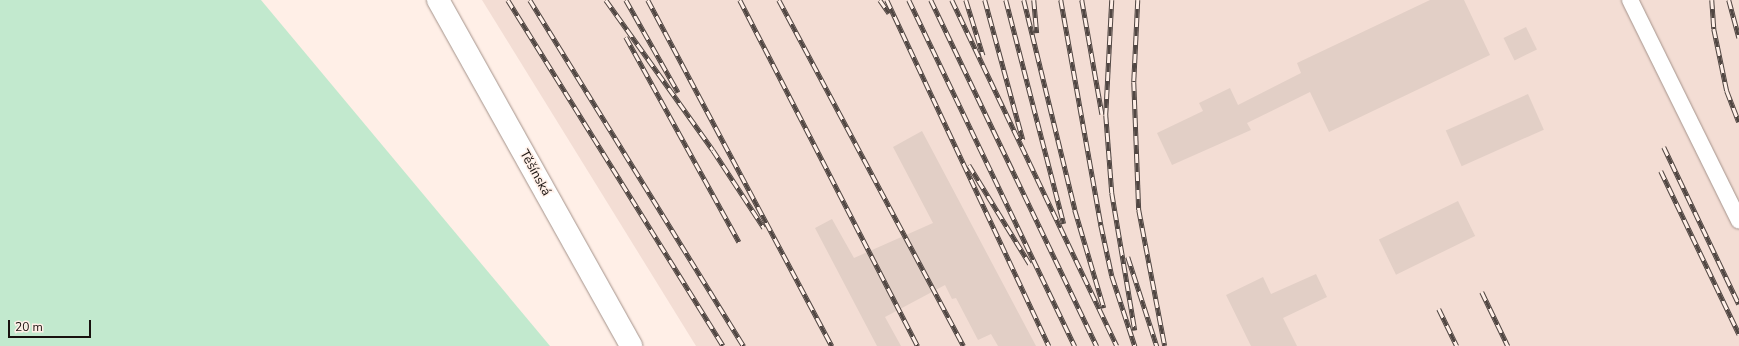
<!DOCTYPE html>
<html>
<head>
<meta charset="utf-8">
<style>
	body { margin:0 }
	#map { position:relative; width:1739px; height:346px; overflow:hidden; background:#ffefe7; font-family:"Nunito Sans",sans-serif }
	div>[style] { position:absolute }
	.built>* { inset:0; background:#f3ddd4 }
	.green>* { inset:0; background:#c2e9ce }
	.building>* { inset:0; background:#e2cfc6; transform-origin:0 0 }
	.roads { filter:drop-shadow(0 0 1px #a4928a) drop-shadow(0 0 1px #a4928a) }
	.service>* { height:16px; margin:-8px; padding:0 8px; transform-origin:8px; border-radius:8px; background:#fff }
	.secondary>* { height:22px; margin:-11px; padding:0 11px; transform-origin:11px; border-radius:11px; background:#fff }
	.rail>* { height:4.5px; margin-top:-2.25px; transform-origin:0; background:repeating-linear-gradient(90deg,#ffefe7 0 9px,#504642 0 18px); box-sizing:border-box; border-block:1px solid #504642 }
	span { translate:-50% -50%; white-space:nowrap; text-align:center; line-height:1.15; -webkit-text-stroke:3px #ffefe7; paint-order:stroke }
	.street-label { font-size:13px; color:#18110e }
	.scale { position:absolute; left:8px; top:320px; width:83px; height:18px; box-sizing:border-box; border:2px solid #18110e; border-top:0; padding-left:5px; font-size:12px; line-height:14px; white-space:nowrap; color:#18110e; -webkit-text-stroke:3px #ffefe7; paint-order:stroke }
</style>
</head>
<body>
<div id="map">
	<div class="built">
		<div style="clip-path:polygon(482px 0,1739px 0,1739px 346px,696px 346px)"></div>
	</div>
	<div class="green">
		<div style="clip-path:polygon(0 0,261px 0,550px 346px,0 346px)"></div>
	</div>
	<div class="building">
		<div style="clip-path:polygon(1430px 0,1464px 0,1490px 55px,1329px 132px,1310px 92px,1247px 123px,1251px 130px,1172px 165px,1157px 133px,1203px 111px,1199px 103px,1230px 88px,1238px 105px,1301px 73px,1297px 63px)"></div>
		<div style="left:1526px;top:27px;width:25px;height:25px;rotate:64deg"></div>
		<div style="left:1528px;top:94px;width:39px;height:90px;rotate:66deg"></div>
		<div style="clip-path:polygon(922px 131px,1036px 346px,998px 346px,991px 334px,978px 340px,956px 298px,952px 299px,945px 285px,885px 317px,901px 346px,877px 346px,815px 228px,832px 219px,854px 258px,933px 223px,893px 147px)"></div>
		<div style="left:1458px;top:201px;width:39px;height:88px;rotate:64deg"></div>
		<div style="clip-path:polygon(1316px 274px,1327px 297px,1283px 318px,1297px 346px,1251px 346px,1226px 295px,1263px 277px,1271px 294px)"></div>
	</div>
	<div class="roads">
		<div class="service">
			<div style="left:1630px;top:0;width:246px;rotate:63.7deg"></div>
		</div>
		<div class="secondary">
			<div style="left:438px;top:0;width:396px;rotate:60.8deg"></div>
		</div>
	</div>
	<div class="rail">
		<div style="left:508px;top:0;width:407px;rotate:58.1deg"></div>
		<div style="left:530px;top:0;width:407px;rotate:58.3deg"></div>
		<div style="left:606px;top:0;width:184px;rotate:54.5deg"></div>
		<div style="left:713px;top:150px;width:93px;rotate:56.8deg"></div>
		<div style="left:626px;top:0;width:106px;rotate:60.5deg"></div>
		<div style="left:648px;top:0;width:392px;rotate:62deg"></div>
		<div style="left:740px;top:0;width:389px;rotate:62.8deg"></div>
		<div style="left:779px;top:0;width:392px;rotate:61.9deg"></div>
		<div style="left:880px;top:0;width:16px;rotate:55deg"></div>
		<div style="left:887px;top:0;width:382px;rotate:64.9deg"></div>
		<div style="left:909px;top:0;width:384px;rotate:64.4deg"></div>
		<div style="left:931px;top:0;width:384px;rotate:64.4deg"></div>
		<div style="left:952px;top:0;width:383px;rotate:64.5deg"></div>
		<div style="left:966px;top:0;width:58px;rotate:72.8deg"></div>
		<div style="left:985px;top:0;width:145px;rotate:74.8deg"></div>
		<div style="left:1006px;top:0;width:231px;rotate:75.5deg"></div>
		<div style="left:1024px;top:0;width:216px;rotate:76.3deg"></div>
		<div style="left:1075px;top:210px;width:102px;rotate:73.5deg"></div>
		<div style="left:1034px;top:0;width:33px;rotate:85deg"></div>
		<div style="left:1061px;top:0;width:229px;rotate:79.9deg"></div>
		<div style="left:1101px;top:225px;width:52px;rotate:77.8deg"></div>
		<div style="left:1112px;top:276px;width:74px;rotate:71.8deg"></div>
		<div style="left:1082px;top:0;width:116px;rotate:80deg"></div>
		<div style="left:1112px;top:0;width:115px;rotate:93deg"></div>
		<div style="left:1106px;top:115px;width:78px;rotate:85.6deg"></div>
		<div style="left:1112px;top:193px;width:139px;rotate:80.5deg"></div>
		<div style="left:1138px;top:0;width:82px;rotate:92.8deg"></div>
		<div style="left:1134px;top:82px;width:128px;rotate:87.8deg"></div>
		<div style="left:1139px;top:210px;width:138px;rotate:79.2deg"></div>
		<div style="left:1712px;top:0;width:29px;rotate:86deg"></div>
		<div style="left:1714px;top:29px;width:63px;rotate:78.2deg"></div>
		<div style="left:1727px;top:91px;width:33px;rotate:69deg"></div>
		<div style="left:1729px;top:0;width:39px;rotate:75deg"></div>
		<div style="left:626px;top:37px;width:234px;rotate:61.1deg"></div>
		<div style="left:1664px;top:147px;width:174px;rotate:64.5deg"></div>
		<div style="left:969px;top:165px;width:116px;rotate:58.4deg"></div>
		<div style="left:1661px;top:171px;width:181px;rotate:64.4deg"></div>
		<div style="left:1128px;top:257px;width:94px;rotate:72deg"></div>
		<div style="left:1482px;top:292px;width:60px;rotate:64.3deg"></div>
		<div style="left:1439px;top:309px;width:41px;rotate:64.1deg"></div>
	</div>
	<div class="street-label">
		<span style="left:535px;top:173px;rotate:61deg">Těšínská</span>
	</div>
	<div class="scale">20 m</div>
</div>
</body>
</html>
